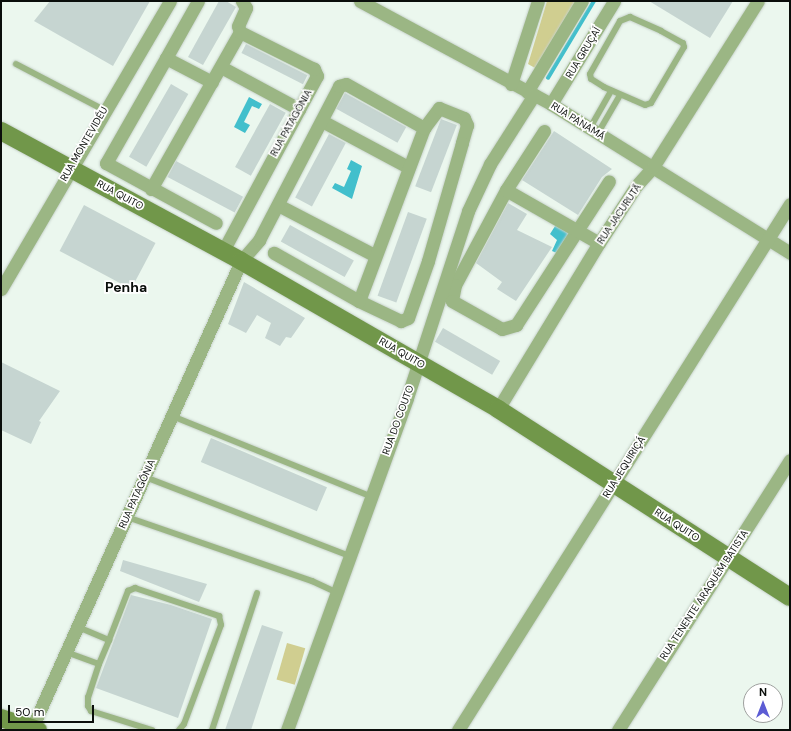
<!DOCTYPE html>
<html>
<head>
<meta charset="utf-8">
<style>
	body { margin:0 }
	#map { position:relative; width:791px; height:731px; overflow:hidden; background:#ebf7ee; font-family:"DM Sans",sans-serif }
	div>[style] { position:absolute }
	.green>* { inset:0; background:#d0ce90; transform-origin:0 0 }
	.water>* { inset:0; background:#42bfcc }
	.stream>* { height:3.5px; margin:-1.75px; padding:0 1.75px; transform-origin:1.75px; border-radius:1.75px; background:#42bfcc }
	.building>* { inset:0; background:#c6d5d1; transform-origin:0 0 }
	.roads { filter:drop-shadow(0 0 1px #c7d2ca) drop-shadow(0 0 1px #c7d2ca) }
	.lane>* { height:6px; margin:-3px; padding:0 3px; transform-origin:3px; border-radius:3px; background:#9bb684 }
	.street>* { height:13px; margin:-6.5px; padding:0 6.5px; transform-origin:6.5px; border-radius:6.5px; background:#9bb684 }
	.secondary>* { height:18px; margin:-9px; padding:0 9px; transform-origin:9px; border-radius:9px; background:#71974a }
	span { translate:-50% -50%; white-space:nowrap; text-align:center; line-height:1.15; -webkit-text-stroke:3.5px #fff; paint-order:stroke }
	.street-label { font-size:10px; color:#0a0e0b }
	.district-label { font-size:14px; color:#0a0e0b; font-weight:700 }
	.frame { position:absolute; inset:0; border:2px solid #0a0e0b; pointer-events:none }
	.north { position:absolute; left:743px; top:683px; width:40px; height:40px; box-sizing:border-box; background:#fff; border:1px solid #9d9f9d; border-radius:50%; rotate:0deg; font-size:11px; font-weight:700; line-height:16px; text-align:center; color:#0a0e0b }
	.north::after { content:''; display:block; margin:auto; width:14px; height:18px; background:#5c5cd4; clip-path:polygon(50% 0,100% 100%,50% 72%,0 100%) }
	.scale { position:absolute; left:8px; top:705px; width:86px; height:18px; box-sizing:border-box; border:2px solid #0a0e0b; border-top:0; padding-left:5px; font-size:12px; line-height:14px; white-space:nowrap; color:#0a0e0b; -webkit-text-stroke:3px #fff; paint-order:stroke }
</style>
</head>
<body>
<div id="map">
	<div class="green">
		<div style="clip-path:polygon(547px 1px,577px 1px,535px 68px,528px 64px)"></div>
		<div style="left:287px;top:643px;width:19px;height:38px;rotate:16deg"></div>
	</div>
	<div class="water">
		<div style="clip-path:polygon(249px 97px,262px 104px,259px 109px,252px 106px,244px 122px,250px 125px,245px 133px,234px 127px)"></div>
		<div style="clip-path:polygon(351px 160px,362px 166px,352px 199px,332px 188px,335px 183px,344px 187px,351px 171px,347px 169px)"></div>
		<div style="clip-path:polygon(557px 223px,571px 231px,559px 254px,552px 251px,557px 240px,550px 234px)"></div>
	</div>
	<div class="stream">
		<div style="left:548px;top:78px;width:90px;rotate:-59.1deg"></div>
	</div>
	<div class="building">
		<div style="clip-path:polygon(50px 1px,150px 1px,113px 66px,34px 21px)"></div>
		<div style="clip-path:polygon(219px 1px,226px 1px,236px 7px,203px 65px,188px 57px)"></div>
		<div style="clip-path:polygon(649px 1px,733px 1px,710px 38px)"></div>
		<div style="left:246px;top:44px;width:69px;height:10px;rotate:27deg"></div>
		<div style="left:171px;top:84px;width:20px;height:84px;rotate:30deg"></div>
		<div style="left:345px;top:93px;width:70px;height:18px;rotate:29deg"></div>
		<div style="left:270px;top:104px;width:18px;height:72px;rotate:29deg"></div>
		<div style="left:441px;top:119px;width:17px;height:72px;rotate:21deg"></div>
		<div style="clip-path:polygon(554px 131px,612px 169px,602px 177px,578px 215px,522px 180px)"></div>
		<div style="left:329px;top:134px;width:19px;height:72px;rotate:28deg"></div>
		<div style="left:176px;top:161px;width:76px;height:18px;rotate:28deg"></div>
		<div style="clip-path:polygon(508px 203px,527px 214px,517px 230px,552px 247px,516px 301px,497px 289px,502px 282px,476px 263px)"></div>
		<div style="left:84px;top:205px;width:81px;height:52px;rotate:28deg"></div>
		<div style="left:408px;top:212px;width:20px;height:89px;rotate:20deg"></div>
		<div style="left:290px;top:225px;width:73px;height:19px;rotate:29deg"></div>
		<div style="clip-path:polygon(244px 282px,305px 318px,291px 338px,286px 337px,280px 346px,265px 338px,271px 323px,257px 315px,246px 333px,228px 324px)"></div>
		<div style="left:443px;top:328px;width:66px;height:16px;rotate:30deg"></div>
		<div style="clip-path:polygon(1px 362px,60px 391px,39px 421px,41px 422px,31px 444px,1px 430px)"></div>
		<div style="left:211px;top:438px;width:126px;height:26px;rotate:23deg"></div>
		<div style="clip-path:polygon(123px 560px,207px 584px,199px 602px,120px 571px)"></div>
		<div style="clip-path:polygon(131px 595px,171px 605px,212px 619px,178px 718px,96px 688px)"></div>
		<div style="clip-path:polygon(262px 625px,283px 632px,251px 730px,225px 730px)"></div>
	</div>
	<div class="roads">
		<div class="lane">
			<div style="left:630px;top:17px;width:34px;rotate:24deg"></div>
			<div style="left:661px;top:31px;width:25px;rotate:29deg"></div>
			<div style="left:683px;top:43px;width:4px;rotate:76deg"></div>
			<div style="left:684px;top:47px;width:65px;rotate:120.5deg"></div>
			<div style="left:651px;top:103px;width:6px;rotate:162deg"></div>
			<div style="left:645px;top:105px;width:45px;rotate:-156.3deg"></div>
			<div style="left:604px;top:87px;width:15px;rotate:-148deg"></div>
			<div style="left:591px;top:79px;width:5px;rotate:-101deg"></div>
			<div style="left:590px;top:74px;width:61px;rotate:-60.5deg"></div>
			<div style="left:620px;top:21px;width:11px;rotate:-22deg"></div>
			<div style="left:16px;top:64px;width:99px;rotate:27.6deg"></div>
			<div style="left:590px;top:128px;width:43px;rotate:-60.4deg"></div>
			<div style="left:598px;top:133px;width:44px;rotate:-59.9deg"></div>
			<div style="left:172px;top:416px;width:214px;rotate:22deg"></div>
			<div style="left:145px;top:477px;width:220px;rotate:21.1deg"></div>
			<div style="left:127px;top:517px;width:196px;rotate:19.1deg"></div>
			<div style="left:312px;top:581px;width:29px;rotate:25deg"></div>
			<div style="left:78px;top:627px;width:34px;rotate:23deg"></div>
			<div style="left:109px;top:640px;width:53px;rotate:-68.8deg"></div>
			<div style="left:128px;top:591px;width:8px;rotate:-23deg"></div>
			<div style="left:135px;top:588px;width:89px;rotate:18.4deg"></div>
			<div style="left:219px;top:616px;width:9px;rotate:77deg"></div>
			<div style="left:221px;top:625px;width:106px;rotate:110.5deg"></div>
			<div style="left:184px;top:724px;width:8px;rotate:130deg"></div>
			<div style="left:66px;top:652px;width:35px;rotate:20deg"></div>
			<div style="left:99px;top:664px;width:35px;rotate:108deg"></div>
			<div style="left:88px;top:697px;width:9px;rotate:90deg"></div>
			<div style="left:88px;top:706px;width:6px;rotate:59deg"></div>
			<div style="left:91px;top:711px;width:64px;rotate:17.3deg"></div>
			<div style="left:99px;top:664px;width:26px;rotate:-67deg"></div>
			<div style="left:212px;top:730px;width:144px;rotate:-71.8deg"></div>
		</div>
		<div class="street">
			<div style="left:360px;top:1px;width:217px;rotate:28.3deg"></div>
			<div style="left:551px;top:104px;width:282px;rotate:31.9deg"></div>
			<div style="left:166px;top:58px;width:65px;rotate:-60.7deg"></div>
			<div style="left:221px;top:67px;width:89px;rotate:28.3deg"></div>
			<div style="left:212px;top:82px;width:52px;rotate:-152.4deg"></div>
			<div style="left:166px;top:58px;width:121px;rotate:119.7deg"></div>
			<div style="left:106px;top:163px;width:125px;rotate:28.6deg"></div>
			<div style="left:511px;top:84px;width:87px;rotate:-72deg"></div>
			<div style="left:527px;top:92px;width:106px;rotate:-58.9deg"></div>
			<div style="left:551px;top:104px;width:121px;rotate:-58.5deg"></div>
			<div style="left:322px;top:121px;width:98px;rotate:28.1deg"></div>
			<div style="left:544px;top:131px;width:70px;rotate:122.8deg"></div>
			<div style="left:506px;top:190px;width:108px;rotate:118.2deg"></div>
			<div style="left:455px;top:285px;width:16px;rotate:101deg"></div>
			<div style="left:452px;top:301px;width:57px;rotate:29.2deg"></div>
			<div style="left:502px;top:329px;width:15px;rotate:-16deg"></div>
			<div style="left:516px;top:325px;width:171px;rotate:-57.1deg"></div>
			<div style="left:151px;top:189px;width:180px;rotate:-60.5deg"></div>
			<div style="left:240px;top:32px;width:6px;rotate:-108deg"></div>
			<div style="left:238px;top:26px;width:20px;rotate:-66deg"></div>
			<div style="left:246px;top:8px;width:8px;rotate:-120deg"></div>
			<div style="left:506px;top:190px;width:107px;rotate:29.7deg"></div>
			<div style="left:278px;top:205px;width:108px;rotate:27.5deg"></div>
			<div style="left:223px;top:251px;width:199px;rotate:-61.8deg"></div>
			<div style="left:317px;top:76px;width:8px;rotate:-113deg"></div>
			<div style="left:314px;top:69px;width:83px;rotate:-153.4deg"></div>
			<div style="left:1px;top:289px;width:334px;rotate:-59.6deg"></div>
			<div style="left:359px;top:301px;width:185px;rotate:-69.4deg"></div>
			<div style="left:498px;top:409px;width:194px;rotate:-58.7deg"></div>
			<div style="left:599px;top:243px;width:68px;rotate:-57deg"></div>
			<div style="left:636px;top:186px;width:25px;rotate:-48deg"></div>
			<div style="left:653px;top:167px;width:196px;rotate:-57.7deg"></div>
			<div style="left:32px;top:728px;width:512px;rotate:-65.89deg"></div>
			<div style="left:241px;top:261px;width:28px;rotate:-49deg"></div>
			<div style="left:259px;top:240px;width:174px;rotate:-62.5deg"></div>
			<div style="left:339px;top:86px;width:7px;rotate:-16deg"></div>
			<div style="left:346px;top:84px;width:90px;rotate:29.4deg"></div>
			<div style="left:424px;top:128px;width:25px;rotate:-53deg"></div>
			<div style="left:439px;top:108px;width:27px;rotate:22deg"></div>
			<div style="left:464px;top:118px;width:8px;rotate:67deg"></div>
			<div style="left:467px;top:125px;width:19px;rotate:106deg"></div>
			<div style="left:462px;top:143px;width:123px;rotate:106.1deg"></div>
			<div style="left:428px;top:261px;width:60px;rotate:109.3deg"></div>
			<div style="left:408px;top:318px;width:8px;rotate:157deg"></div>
			<div style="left:401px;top:321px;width:47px;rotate:-154.5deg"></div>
			<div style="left:359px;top:301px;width:98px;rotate:-150.5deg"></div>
			<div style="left:287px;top:730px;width:353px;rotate:-70.1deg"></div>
			<div style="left:407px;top:398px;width:197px;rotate:-71.9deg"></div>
			<div style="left:468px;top:211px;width:52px;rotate:-64.9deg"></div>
			<div style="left:490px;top:164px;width:82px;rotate:-57.5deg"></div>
			<div style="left:458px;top:730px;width:622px;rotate:-57.74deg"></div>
			<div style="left:618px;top:730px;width:320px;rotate:-57.5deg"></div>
		</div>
		<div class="secondary">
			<div style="left:1px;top:131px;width:273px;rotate:28.4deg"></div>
			<div style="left:241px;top:261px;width:297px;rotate:29.9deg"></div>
			<div style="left:498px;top:409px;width:347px;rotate:32.8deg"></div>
			<div style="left:1px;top:718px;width:39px;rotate:18deg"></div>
		</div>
	</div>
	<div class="street-label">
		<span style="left:583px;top:53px;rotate:-59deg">RUA GRUÇAÍ</span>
		<span style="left:578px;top:121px;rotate:32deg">RUA PANAMÁ</span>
		<span style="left:291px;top:123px;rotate:-61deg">RUA PATAGÔNIA</span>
		<span style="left:84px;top:144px;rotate:-60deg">RUA MONTEVIDÉU</span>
		<span style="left:120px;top:195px;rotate:28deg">RUA QUITO</span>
		<span style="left:619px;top:214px;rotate:-56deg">RUA JACURUTÃ</span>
		<span style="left:402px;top:353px;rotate:30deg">RUA QUITO</span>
		<span style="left:398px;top:420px;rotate:-70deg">RUA DO COUTO</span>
		<span style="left:624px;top:467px;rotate:-58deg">RUA JEQUIRIÇÁ</span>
		<span style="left:137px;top:494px;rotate:-66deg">RUA PATAGÔNIA</span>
		<span style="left:677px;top:525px;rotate:33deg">RUA QUITO</span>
		<span style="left:704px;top:595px;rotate:-57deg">RUA TENENTE ARAQUÉM BATISTA</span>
	</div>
	<div class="district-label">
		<span style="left:126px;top:287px">Penha</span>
	</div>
	<div class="frame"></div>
	<div class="north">N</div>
	<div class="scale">50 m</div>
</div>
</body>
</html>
